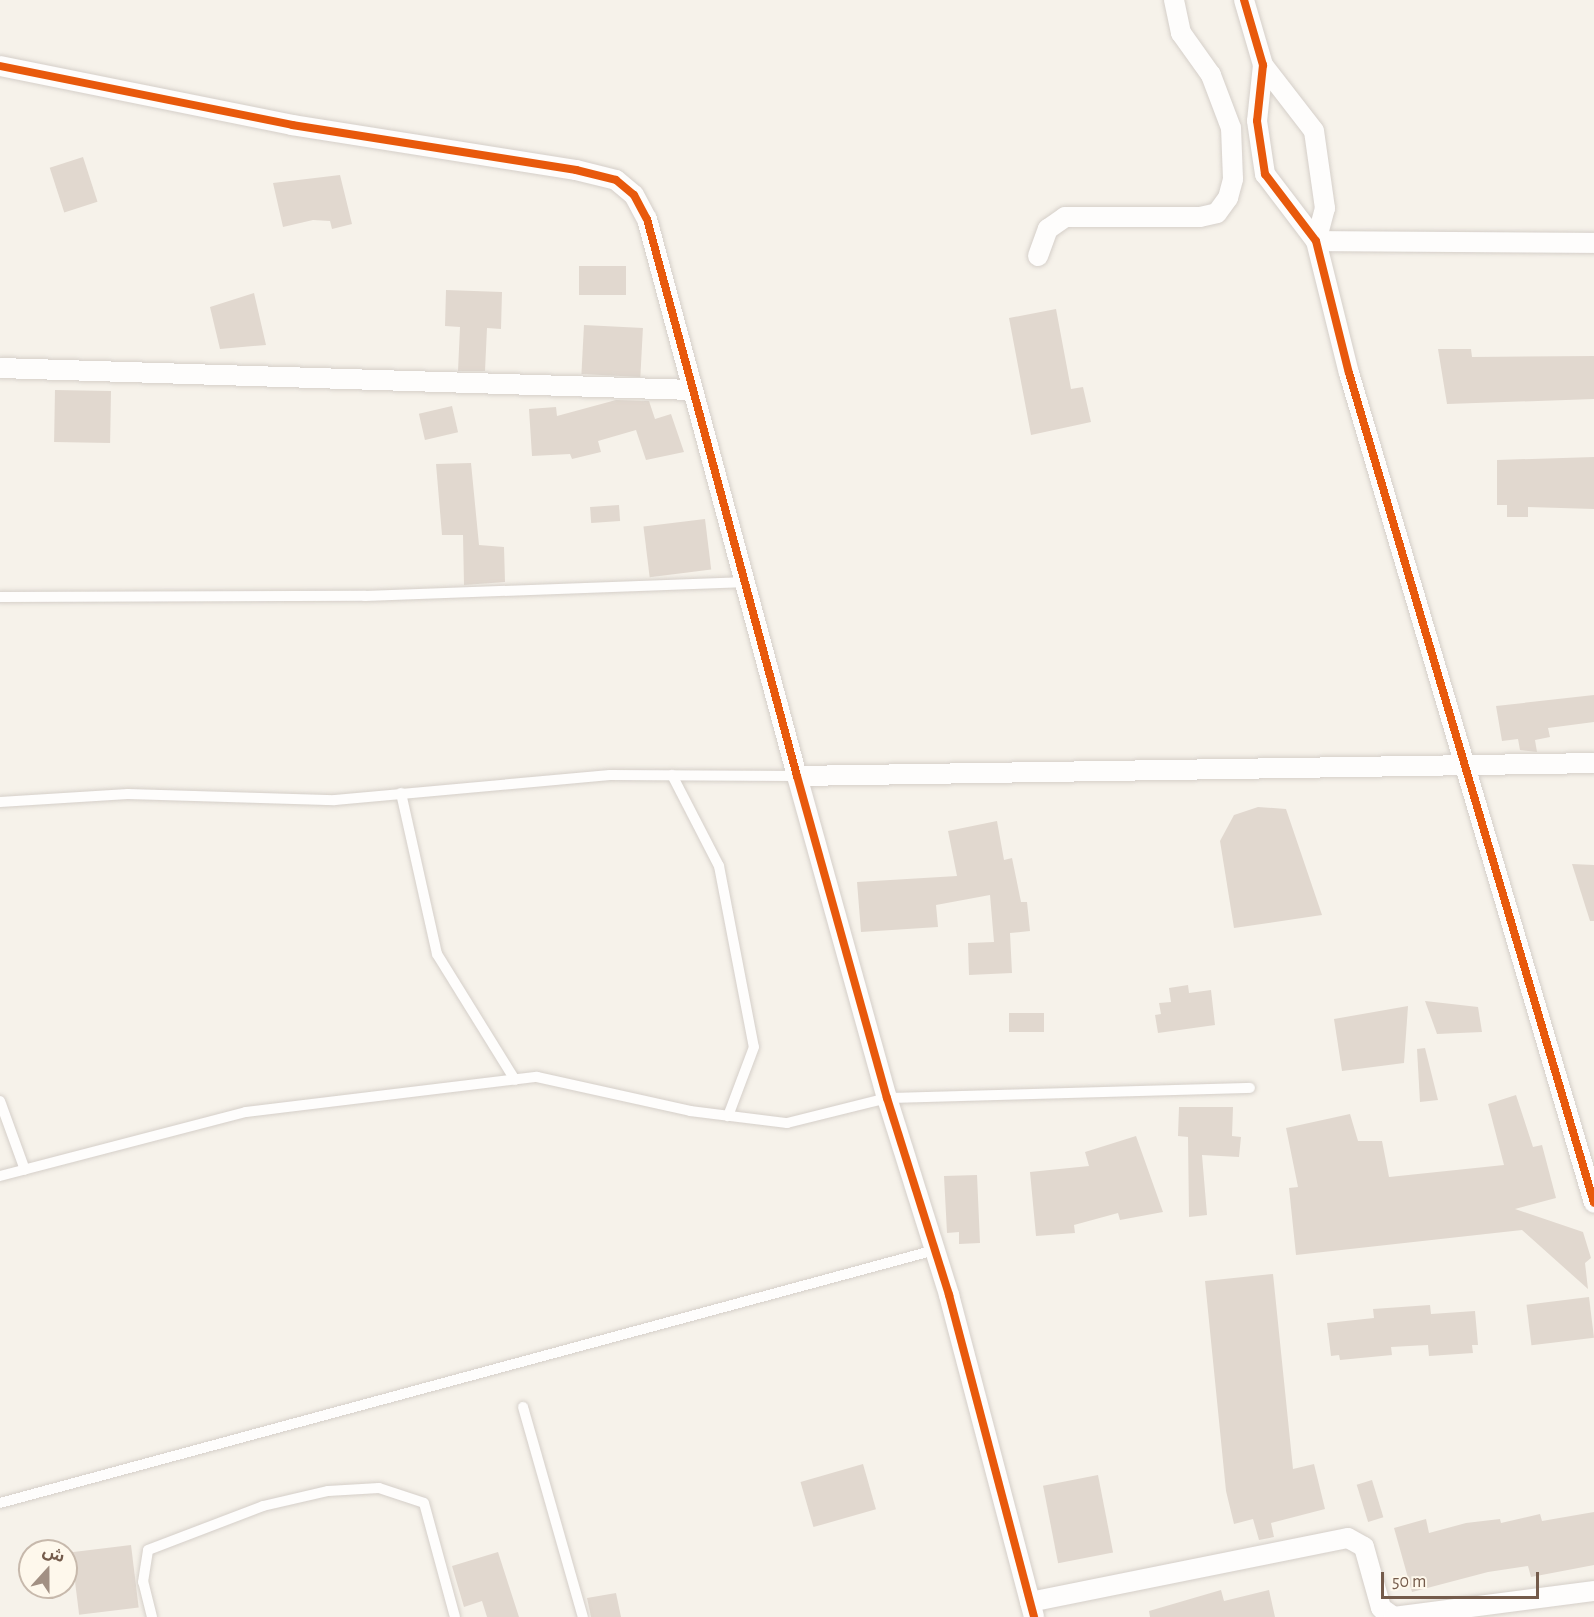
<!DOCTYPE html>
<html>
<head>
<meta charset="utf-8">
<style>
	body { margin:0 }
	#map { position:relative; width:1594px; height:1617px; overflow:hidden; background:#f6f2ea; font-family:"Alegreya Sans","Noto Sans Arabic",sans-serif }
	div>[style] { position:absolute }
	.building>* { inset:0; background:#e1d8cf; transform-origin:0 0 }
	.roads { filter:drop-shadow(0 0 2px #d5cfc9) drop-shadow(0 0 2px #d5cfc9) }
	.service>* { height:10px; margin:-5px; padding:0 5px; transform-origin:5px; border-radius:5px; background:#fefdfc }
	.minor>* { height:20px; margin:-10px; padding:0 10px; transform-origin:10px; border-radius:10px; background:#fefdfc }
	.cycleway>* { height:8px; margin:-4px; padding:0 4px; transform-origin:4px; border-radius:4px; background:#e8590c }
	span { translate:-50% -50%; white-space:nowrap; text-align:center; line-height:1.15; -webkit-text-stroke:4.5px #fef8ec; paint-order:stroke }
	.north { position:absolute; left:18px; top:1539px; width:60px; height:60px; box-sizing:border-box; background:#fef8ec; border:2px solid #c7b9ac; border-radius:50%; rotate:21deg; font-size:16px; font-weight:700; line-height:24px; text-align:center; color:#745b4b }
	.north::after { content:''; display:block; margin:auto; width:21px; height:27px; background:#a29083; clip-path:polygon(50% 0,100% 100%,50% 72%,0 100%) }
	.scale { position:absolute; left:1381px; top:1572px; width:158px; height:27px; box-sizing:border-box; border:3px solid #745b4b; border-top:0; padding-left:8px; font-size:18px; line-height:21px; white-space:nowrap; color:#745b4b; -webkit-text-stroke:4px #fef8ec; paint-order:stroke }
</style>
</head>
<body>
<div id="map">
	<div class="building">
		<div style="left:83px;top:157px;width:47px;height:35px;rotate:72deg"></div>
		<div style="clip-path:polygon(340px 175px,352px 224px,332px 229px,330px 221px,313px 220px,283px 227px,273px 183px)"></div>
		<div style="left:579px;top:266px;width:47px;height:29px"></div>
		<div style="clip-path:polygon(446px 290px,502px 292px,501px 329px,487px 328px,485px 371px,458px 371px,460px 327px,445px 326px)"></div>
		<div style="clip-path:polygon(254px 293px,266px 345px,220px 349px,210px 307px)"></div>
		<div style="clip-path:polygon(1056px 309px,1071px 389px,1083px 387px,1091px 422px,1031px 435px,1009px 318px)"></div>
		<div style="left:584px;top:325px;width:59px;height:49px;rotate:3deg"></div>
		<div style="clip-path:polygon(1438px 349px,1471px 349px,1472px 357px,1594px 356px,1594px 399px,1447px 404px)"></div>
		<div style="left:55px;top:390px;width:56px;height:52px;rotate:1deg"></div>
		<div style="clip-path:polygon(616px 400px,649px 401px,655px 419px,671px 414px,684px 452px,646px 460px,636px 430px,598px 441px,601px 452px,572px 459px,570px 454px,532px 456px,529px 409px,556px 407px,557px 416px)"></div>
		<div style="left:452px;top:406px;width:27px;height:34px;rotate:77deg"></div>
		<div style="clip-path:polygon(1594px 457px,1594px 509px,1528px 507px,1528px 517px,1507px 517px,1507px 505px,1497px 505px,1497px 460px)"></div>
		<div style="clip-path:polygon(471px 463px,479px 545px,504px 547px,505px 582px,464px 585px,463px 535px,442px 535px,436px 464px)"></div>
		<div style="left:619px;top:505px;width:16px;height:29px;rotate:86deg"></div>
		<div style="left:705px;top:519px;width:51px;height:62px;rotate:83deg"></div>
		<div style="clip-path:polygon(1594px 695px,1594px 722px,1548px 728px,1550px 737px,1535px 740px,1537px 752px,1520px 750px,1518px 739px,1502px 741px,1496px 706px)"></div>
		<div style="clip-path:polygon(1258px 807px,1286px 809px,1322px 915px,1234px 928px,1220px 841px,1234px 815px)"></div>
		<div style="clip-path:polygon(997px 821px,1004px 860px,1012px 858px,1021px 902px,1027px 902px,1030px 931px,1010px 933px,1012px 973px,969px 975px,968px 943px,994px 942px,990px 895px,936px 905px,938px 927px,861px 932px,857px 882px,957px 876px,948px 831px)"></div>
		<div style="clip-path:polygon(1572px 864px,1594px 865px,1594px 921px,1590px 921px)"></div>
		<div style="clip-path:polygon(1188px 985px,1189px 993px,1211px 990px,1215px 1025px,1158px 1033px,1155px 1015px,1161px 1014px,1159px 1003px,1171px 1002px,1169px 988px)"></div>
		<div style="clip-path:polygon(1425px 1001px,1478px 1007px,1482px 1032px,1437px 1034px)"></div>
		<div style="clip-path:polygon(1408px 1006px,1404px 1063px,1342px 1071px,1334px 1019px)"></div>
		<div style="left:1044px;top:1013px;width:19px;height:35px;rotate:90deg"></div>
		<div style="clip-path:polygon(1425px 1048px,1438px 1100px,1420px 1102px,1417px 1049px)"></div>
		<div style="clip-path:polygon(1516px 1095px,1533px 1147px,1542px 1145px,1556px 1198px,1515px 1209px,1583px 1232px,1591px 1258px,1585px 1263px,1588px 1289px,1522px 1230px,1296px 1255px,1289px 1188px,1298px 1187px,1286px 1128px,1350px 1114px,1358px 1141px,1382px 1141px,1389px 1177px,1504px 1165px,1488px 1104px)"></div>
		<div style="clip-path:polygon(1179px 1107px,1233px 1107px,1232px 1136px,1241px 1137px,1239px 1157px,1202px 1155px,1207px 1215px,1189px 1217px,1188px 1137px,1178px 1136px)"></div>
		<div style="clip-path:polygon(1136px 1136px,1163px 1212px,1120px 1220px,1118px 1213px,1074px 1225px,1075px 1233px,1036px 1236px,1030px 1172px,1089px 1166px,1085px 1152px)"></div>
		<div style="clip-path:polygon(977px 1175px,980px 1243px,959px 1244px,959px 1232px,947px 1233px,944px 1176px)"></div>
		<div style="clip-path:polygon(1273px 1274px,1293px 1469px,1314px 1464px,1325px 1509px,1271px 1523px,1274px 1537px,1259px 1540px,1253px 1519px,1234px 1524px,1226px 1491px,1205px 1281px)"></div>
		<div style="left:1589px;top:1297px;width:41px;height:63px;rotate:83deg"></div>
		<div style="clip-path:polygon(1430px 1305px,1431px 1314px,1475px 1311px,1478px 1345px,1472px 1345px,1473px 1353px,1429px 1356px,1428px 1345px,1391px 1347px,1392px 1355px,1340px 1360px,1339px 1355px,1331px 1356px,1327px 1323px,1374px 1318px,1373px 1309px)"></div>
		<div style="left:863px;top:1464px;width:47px;height:65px;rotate:74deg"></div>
		<div style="left:1098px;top:1475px;width:79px;height:56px;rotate:79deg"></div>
		<div style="left:1372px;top:1480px;width:39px;height:16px;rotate:73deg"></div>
		<div style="clip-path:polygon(1594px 1512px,1594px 1565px,1531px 1577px,1528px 1566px,1488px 1572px,1412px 1592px,1394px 1528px,1426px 1519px,1429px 1533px,1466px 1523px,1500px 1519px,1501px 1523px,1540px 1514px,1542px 1521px)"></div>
		<div style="left:131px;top:1545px;width:63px;height:60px;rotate:83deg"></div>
		<div style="clip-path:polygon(498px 1552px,519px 1617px,487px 1617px,482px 1601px,464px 1607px,452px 1566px)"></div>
		<div style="clip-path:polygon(1221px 1590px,1224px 1601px,1269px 1590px,1275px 1617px,1150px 1617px,1149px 1611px)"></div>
		<div style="clip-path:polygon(616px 1593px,621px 1617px,591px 1617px,587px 1598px)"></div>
	</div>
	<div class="roads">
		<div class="service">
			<div style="left:0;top:597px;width:365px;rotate:-0.2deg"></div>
			<div style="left:365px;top:596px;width:383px;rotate:-2.1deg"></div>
			<div style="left:672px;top:775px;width:102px;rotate:62.7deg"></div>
			<div style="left:719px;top:866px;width:184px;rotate:79.1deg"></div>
			<div style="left:754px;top:1047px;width:74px;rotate:110.6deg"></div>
			<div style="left:401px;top:793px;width:165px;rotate:77.4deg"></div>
			<div style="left:437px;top:954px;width:148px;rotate:58.2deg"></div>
			<div style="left:0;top:802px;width:128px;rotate:-3.6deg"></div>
			<div style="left:128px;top:794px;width:207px;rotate:1.7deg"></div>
			<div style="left:335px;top:800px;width:276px;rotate:-5.2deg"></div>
			<div style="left:610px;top:775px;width:187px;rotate:0.3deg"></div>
			<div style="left:0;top:1101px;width:73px;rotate:70.1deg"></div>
			<div style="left:0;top:1176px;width:254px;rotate:-14.6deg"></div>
			<div style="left:246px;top:1112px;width:293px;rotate:-6.9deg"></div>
			<div style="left:537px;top:1077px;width:157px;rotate:12.5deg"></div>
			<div style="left:690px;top:1111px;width:98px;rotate:7.1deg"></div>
			<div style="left:787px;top:1123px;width:103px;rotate:-14deg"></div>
			<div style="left:887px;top:1098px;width:363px;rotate:-1.6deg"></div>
			<div style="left:523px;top:1407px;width:218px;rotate:74.1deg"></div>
			<div style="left:0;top:1503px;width:969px;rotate:-15.14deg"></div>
			<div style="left:152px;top:1617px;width:36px;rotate:-104deg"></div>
			<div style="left:143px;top:1582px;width:32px;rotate:-81deg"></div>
			<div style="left:148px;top:1550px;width:123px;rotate:-20.9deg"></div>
			<div style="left:263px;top:1506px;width:67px;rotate:-13deg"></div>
			<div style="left:328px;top:1491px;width:51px;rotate:-3.4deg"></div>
			<div style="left:379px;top:1488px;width:47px;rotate:18.4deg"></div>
			<div style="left:424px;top:1503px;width:118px;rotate:74.8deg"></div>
		</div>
		<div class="minor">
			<div style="left:1244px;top:0;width:68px;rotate:73.7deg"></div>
			<div style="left:1263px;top:65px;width:56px;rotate:96.1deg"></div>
			<div style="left:1257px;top:121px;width:54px;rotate:81.4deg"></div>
			<div style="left:1265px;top:174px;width:84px;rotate:52.7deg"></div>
			<div style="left:1316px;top:241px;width:136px;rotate:76deg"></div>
			<div style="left:1349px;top:373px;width:865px;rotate:73.55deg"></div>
			<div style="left:1263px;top:65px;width:83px;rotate:52.3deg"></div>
			<div style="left:1314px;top:131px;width:78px;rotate:81.9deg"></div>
			<div style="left:1325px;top:208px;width:34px;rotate:105deg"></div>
			<div style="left:0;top:66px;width:298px;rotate:11.4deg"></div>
			<div style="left:292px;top:125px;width:288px;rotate:9deg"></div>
			<div style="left:576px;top:170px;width:41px;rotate:14deg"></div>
			<div style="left:616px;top:180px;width:23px;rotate:40deg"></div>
			<div style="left:634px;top:195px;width:27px;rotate:62deg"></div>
			<div style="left:647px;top:219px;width:577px;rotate:74.93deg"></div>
			<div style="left:797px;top:776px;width:334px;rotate:74.4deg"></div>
			<div style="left:887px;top:1098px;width:207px;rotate:72.5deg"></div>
			<div style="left:949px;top:1295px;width:333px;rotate:75.2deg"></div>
			<div style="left:1316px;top:241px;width:278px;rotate:0.4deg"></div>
			<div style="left:1038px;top:256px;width:29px;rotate:-70deg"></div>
			<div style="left:1048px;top:229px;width:21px;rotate:-35deg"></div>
			<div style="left:1065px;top:217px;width:135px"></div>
			<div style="left:1200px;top:217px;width:17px;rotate:-13deg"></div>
			<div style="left:1217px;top:213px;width:19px;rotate:-54deg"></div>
			<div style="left:1228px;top:198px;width:20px;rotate:-75deg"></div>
			<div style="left:1233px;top:179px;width:51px;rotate:-92.2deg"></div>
			<div style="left:1231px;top:128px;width:57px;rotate:-110.7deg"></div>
			<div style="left:1211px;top:75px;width:52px;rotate:-125.5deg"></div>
			<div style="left:1181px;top:33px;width:34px;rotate:-102deg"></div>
			<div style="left:0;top:368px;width:693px;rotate:1.82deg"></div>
			<div style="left:797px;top:776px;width:797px;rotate:-0.93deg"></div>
			<div style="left:1030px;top:1602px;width:324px;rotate:-11.4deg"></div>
			<div style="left:1348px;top:1538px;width:18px;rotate:29deg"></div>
			<div style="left:1364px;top:1547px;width:63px;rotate:74.4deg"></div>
			<div style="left:1381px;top:1608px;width:16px;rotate:35deg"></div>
			<div style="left:1394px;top:1617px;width:202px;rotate:-7.4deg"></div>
		</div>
	</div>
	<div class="cycleway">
		<div style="left:1244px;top:0;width:68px;rotate:73.7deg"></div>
		<div style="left:1263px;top:65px;width:56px;rotate:96.1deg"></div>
		<div style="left:1257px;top:121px;width:54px;rotate:81.4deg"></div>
		<div style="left:1265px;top:174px;width:84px;rotate:52.7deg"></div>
		<div style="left:1316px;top:241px;width:136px;rotate:76deg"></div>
		<div style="left:1349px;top:373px;width:865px;rotate:73.55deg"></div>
		<div style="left:0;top:66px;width:298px;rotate:11.4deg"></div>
		<div style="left:292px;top:125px;width:288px;rotate:9deg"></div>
		<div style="left:576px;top:170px;width:41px;rotate:14deg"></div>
		<div style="left:616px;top:180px;width:23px;rotate:40deg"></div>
		<div style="left:634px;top:195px;width:27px;rotate:62deg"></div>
		<div style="left:647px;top:219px;width:577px;rotate:74.93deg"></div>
		<div style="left:797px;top:776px;width:334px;rotate:74.4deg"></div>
		<div style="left:887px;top:1098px;width:207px;rotate:72.5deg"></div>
		<div style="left:949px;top:1295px;width:333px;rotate:75.2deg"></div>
	</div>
	<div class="north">ش</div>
	<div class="scale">50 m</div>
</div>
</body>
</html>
